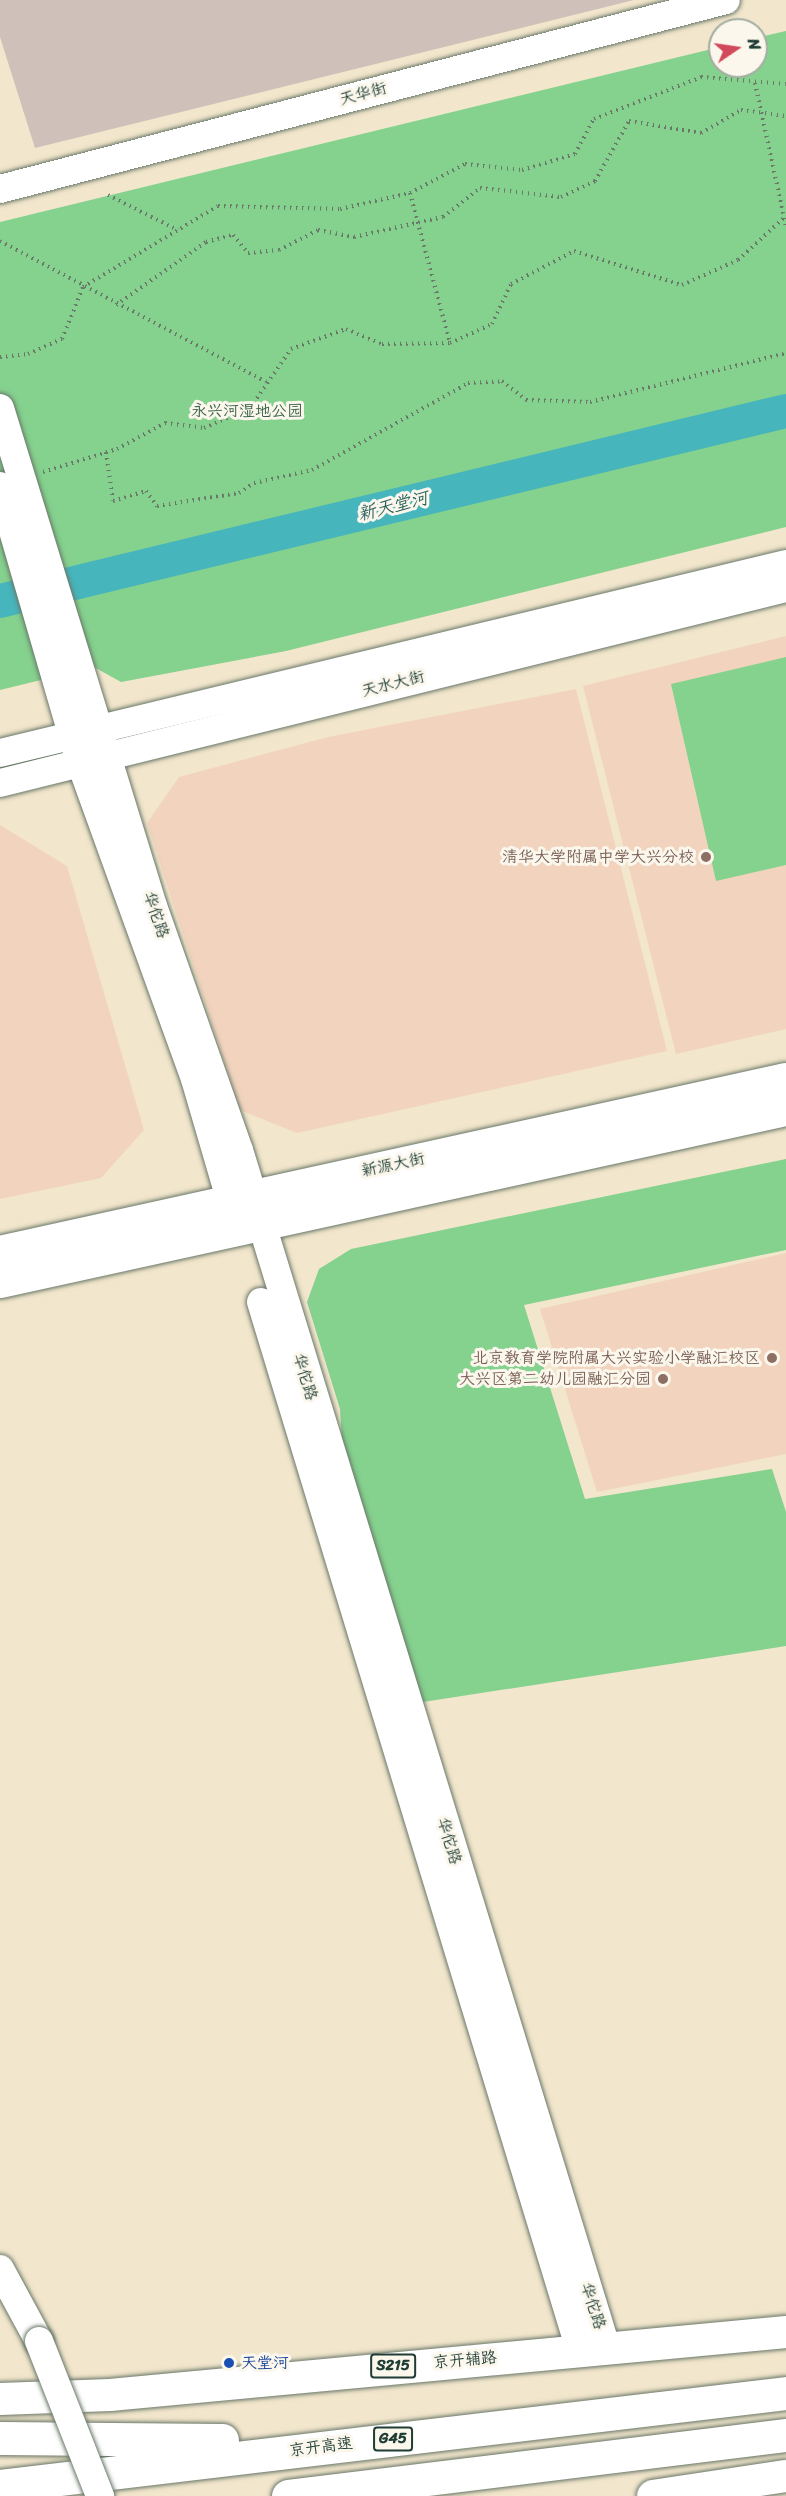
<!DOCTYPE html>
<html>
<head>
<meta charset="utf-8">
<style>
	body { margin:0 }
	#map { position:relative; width:786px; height:2496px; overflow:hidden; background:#f2e6cc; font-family:Sriracha,"LXGW WenKai TC",sans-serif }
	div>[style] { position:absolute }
	.built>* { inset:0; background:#f2d4be }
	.industrial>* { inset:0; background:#cfc0ba }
	.green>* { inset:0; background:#85d18e }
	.river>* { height:34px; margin:-17px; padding:0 17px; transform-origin:17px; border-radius:17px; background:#46b5bc }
	.path>* { height:4px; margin-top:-2px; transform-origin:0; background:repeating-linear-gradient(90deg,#697869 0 1.5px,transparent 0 6px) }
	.roads { filter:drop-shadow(0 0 2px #697869) drop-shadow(0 0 2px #697869) }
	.secondary>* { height:28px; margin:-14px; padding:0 14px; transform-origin:14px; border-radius:14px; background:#fff }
	.primary>* { height:32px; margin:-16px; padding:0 16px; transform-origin:16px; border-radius:16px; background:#fff }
	.highway>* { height:33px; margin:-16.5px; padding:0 16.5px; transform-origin:16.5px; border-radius:16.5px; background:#fff }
	.bridges { filter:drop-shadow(0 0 2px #697869) drop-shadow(0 0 2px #697869) }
	.secondary-bridge>* { height:28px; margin:-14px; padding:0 14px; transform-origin:14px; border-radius:14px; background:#fff }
	.dots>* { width:16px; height:16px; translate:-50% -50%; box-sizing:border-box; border:3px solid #fbf7ec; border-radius:50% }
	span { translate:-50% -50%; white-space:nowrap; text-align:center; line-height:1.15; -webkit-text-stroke:6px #fbf7ec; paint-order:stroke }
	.shield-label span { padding:2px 4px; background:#fbf7ec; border:2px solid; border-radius:4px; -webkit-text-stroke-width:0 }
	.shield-label { font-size:15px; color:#1f3d34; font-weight:700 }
	.street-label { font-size:16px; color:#1f3d34 }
	.park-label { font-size:16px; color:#38624a }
	.education-label { font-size:16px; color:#785e54 }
	.right { translate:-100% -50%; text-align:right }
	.transit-label { font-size:16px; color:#164399 }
	.left { translate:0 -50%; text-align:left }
	.water-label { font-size:18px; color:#2b615d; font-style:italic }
	.north { position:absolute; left:708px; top:18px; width:60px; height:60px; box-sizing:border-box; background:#fbf7ec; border:2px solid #a3ada2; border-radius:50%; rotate:77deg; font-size:16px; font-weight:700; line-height:24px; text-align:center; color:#1f3d34 }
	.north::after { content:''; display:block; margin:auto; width:21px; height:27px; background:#d1495b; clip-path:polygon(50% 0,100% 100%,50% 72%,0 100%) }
</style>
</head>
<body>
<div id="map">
	<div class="built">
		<div style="clip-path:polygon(786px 636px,786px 1029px,676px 1054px,583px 686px)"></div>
		<div style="clip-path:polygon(576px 689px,667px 1051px,297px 1133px,240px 1110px,147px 823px,179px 777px,328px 737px)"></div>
		<div style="clip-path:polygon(0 825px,67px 866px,144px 1130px,101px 1178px,0 1199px)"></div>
		<div style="clip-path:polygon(786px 1253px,786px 1454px,597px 1492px,540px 1309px)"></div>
	</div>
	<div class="industrial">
		<div style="clip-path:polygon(0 0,634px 0,35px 148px,0 37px)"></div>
	</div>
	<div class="green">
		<div style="clip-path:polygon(786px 31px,786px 527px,286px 651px,121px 682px,94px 667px,0 690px,0 222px,720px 47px,720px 66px,756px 66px,756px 38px)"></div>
		<div style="clip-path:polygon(786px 657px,786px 865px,716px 881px,671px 684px)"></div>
		<div style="clip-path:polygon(786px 1159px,786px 1250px,524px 1305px,585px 1499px,772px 1469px,786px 1512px,786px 1646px,410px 1704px,346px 1507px,340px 1409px,307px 1302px,319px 1269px,351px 1249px)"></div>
	</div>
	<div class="river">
		<div style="left:0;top:601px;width:809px;rotate:-13.59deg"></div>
	</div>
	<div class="path">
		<div style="left:755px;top:83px;width:146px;rotate:77.8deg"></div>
		<div style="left:410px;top:193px;width:155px;rotate:75.1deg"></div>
		<div style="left:108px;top:195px;width:78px;rotate:26.6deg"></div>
		<div style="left:0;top:241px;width:301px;rotate:27.9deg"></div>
		<div style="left:116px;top:305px;width:110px;rotate:-35deg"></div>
		<div style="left:206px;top:242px;width:28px;rotate:-15deg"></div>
		<div style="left:233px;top:235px;width:23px;rotate:50deg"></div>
		<div style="left:248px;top:253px;width:31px;rotate:-6deg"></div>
		<div style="left:279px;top:250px;width:44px;rotate:-27.1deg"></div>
		<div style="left:318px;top:230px;width:37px;rotate:11deg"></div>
		<div style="left:354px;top:237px;width:91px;rotate:-12.7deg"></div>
		<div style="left:443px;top:217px;width:47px;rotate:-38.1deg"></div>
		<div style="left:480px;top:188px;width:81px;rotate:6.3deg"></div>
		<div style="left:561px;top:197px;width:38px;rotate:-25deg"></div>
		<div style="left:595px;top:181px;width:69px;rotate:-60.5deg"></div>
		<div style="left:629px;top:121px;width:73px;rotate:9.5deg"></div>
		<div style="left:701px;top:133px;width:46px;rotate:-29.9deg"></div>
		<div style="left:741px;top:110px;width:45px;rotate:7.6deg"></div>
		<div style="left:0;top:357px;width:28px;rotate:-6deg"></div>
		<div style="left:28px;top:354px;width:37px;rotate:-24deg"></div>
		<div style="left:62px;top:339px;width:56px;rotate:-68deg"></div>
		<div style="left:83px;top:287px;width:157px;rotate:-31deg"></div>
		<div style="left:218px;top:206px;width:122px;rotate:1.4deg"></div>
		<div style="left:340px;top:209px;width:72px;rotate:-12.9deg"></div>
		<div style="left:410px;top:193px;width:62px;rotate:-27.8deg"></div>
		<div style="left:465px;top:164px;width:57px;rotate:6deg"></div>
		<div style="left:522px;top:170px;width:55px;rotate:-16.8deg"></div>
		<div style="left:575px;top:154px;width:40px;rotate:-62deg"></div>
		<div style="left:594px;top:119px;width:115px;rotate:-21.4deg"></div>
		<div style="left:701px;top:77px;width:85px;rotate:4.7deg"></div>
		<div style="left:106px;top:452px;width:49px;rotate:81.9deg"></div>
		<div style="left:113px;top:501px;width:34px;rotate:-17deg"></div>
		<div style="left:146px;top:491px;width:19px;rotate:54deg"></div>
		<div style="left:157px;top:506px;width:83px;rotate:-9deg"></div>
		<div style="left:239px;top:493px;width:18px;rotate:-34deg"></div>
		<div style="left:254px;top:483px;width:59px;rotate:-12.6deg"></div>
		<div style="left:312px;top:470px;width:179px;rotate:-29.1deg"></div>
		<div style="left:468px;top:383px;width:34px;rotate:-3deg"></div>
		<div style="left:502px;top:381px;width:31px;rotate:38deg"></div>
		<div style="left:526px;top:400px;width:64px;rotate:1.8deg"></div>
		<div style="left:590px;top:402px;width:202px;rotate:-14deg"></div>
		<div style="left:43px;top:472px;width:77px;rotate:-17.3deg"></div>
		<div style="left:117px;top:449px;width:55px;rotate:-28.4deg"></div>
		<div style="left:165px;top:423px;width:39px;rotate:7deg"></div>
		<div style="left:204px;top:428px;width:50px;rotate:-23.5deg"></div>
		<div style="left:250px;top:408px;width:72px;rotate:-55.2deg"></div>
		<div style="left:291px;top:349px;width:59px;rotate:-20deg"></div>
		<div style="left:346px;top:329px;width:39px;rotate:23deg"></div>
		<div style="left:382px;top:344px;width:68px;rotate:-0.8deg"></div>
		<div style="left:450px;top:343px;width:46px;rotate:-24.3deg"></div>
		<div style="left:492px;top:324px;width:44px;rotate:-64.6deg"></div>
		<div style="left:511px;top:284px;width:71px;rotate:-27.6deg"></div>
		<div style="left:574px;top:251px;width:113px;rotate:17.5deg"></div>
		<div style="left:682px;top:285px;width:61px;rotate:-24.1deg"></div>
		<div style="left:738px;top:260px;width:65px;rotate:-42.5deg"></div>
	</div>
	<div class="roads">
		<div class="secondary">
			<div style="left:0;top:189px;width:750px;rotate:-14.59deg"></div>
			<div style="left:0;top:408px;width:521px;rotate:72.92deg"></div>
			<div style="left:153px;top:906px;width:259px;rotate:70.6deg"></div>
			<div style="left:239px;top:1150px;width:1252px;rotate:72.95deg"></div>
			<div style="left:0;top:486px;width:290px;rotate:73.8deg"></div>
			<div style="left:81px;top:764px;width:335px;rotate:70.1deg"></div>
			<div style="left:195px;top:1079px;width:150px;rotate:73.7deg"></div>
			<div style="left:0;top:753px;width:808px;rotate:-13.52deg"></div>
			<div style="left:0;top:783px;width:810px;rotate:-13.93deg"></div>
			<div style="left:261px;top:1302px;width:1095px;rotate:73.07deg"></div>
			<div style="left:0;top:2269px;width:82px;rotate:61.6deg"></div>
		</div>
		<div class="primary">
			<div style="left:0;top:1252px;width:805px;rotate:-12.41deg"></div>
			<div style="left:0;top:1282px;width:805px;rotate:-12.34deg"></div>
			<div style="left:0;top:2399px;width:110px;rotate:-2.1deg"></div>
			<div style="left:110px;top:2395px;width:679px;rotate:-5.32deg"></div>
			<div style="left:653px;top:2496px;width:134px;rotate:-8.6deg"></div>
		</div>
		<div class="highway">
			<div style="left:0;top:2438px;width:222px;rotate:0.5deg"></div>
			<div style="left:0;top:2486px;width:791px;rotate:-6.75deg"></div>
			<div style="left:288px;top:2496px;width:502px;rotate:-6.98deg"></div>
		</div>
	</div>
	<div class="bridges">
		<div class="secondary-bridge">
			<div style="left:39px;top:2341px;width:167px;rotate:68.5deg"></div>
		</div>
	</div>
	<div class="dots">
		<div style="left:706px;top:857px;background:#8d6e63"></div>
		<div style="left:772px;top:1358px;background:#8d6e63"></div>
		<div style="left:663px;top:1379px;background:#8d6e63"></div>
		<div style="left:229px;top:2363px;background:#1a4fb4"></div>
	</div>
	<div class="shield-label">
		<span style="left:393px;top:2366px">S215</span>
		<span style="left:393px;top:2439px">G45</span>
	</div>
	<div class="street-label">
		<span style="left:363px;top:94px;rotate:-15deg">天华街</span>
		<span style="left:393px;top:684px;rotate:-14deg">天水大街</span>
		<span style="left:156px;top:915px;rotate:71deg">华佗路</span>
		<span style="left:393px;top:1165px;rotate:-12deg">新源大街</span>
		<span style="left:305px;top:1377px;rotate:73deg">华佗路</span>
		<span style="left:449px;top:1841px;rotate:73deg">华佗路</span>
		<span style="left:593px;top:2306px;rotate:72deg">华佗路</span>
		<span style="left:465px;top:2360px;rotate:-5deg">京开辅路</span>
		<span style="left:321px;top:2447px;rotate:-7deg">京开高速</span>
	</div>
	<div class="park-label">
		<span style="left:247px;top:411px">永兴河湿地公园</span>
	</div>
	<div class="education-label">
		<span class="right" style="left:694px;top:857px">清华大学附属中学大兴分校</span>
		<span class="right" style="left:760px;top:1358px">北京教育学院附属大兴实验小学融汇校区</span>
		<span class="right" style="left:651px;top:1379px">大兴区第二幼儿园融汇分园</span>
	</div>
	<div class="transit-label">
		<span class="left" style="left:241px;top:2363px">天堂河</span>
	</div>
	<div class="water-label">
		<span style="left:393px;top:506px;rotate:-14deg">新天堂河</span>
	</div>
	<div class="north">N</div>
</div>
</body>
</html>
